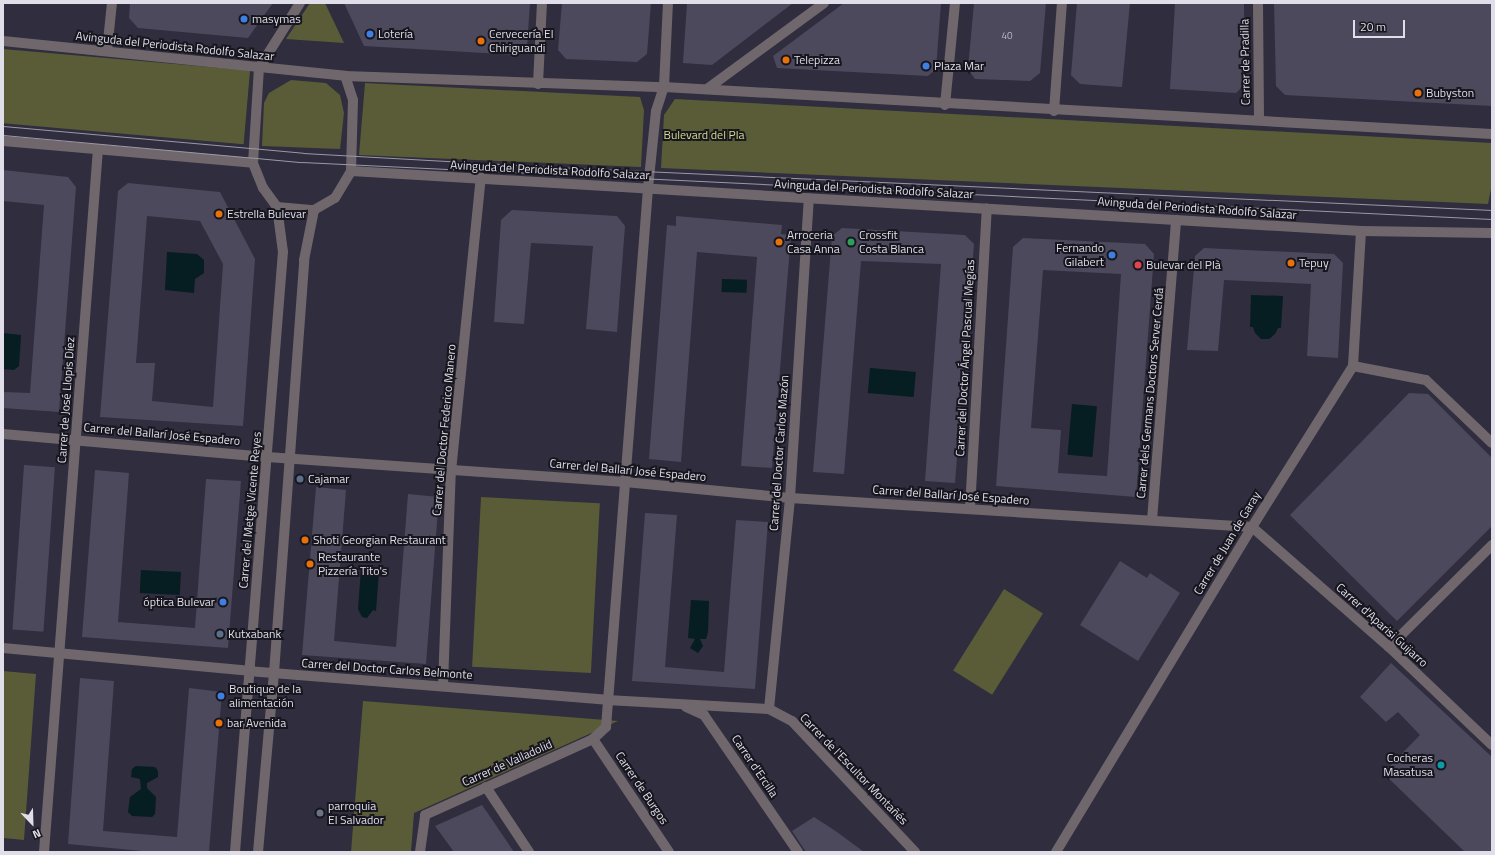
<!DOCTYPE html>
<html>
<head>
<meta charset="utf-8">
<style>
	body { margin:0 }
	#map { position:relative; width:1495px; height:855px; overflow:hidden; background:#2f2d3e; font-family:"Titillium Web",sans-serif }
	div>[style] { position:absolute }
	.green>* { inset:0; background:#595c37; transform-origin:0 0 }
	.water>* { inset:0; background:#061d21; transform-origin:0 0 }
	.building>* { inset:0; background:#4c495d; transform-origin:0 0 }
	.minor>* { height:10px; margin:-5px; padding:0 5px; transform-origin:5px; border-radius:5px; background:#70676d }
	.tram>* { height:1px; margin:-0.5px; padding:0 0.5px; transform-origin:0.5px; border-radius:0.5px; background:#9b99a6 }
	.dots>* { width:11px; height:11px; translate:-50% -50%; box-sizing:border-box; border:2px solid #17161e; border-radius:50% }
	span { translate:-50% -50%; white-space:nowrap; text-align:center; line-height:1.15; -webkit-text-stroke:4px #17161e; paint-order:stroke }
	.number-label { font-size:10px; color:#bab9c6 }
	.number-label span { -webkit-text-stroke-width:0 }
	.poi-label { font-size:12px; color:#dfdee9 }
	.left { translate:0 -50%; text-align:left }
	.right { translate:-100% -50%; text-align:right }
	.street-label { font-size:12px; color:#dfdee9 }
	.park-label { font-size:12px; color:#d4da88 }
	.frame { position:absolute; inset:0; border:4px solid #dfdee9; pointer-events:none }
	.north { position:absolute; left:12px; top:803px; width:40px; height:40px; -webkit-text-stroke:3px #17161e; paint-order:stroke; rotate:157deg; font-size:11px; font-weight:700; line-height:16px; text-align:center; color:#dfdee9 }
	.north::after { content:''; display:block; margin:auto; width:14px; height:18px; background:#dfdee9; clip-path:polygon(50% 0,100% 100%,50% 72%,0 100%) }
	.scale { position:absolute; left:1353px; top:20px; width:52px; height:18px; box-sizing:border-box; border:2px solid #dfdee9; border-top:0; padding-left:5px; font-size:12px; line-height:14px; white-space:nowrap; color:#dfdee9; -webkit-text-stroke:3px #17161e; paint-order:stroke }
</style>
</head>
<body>
<div id="map">
	<div class="green">
		<div style="clip-path:polygon(310px 3px,325px 3px,344px 43px,286px 39px)"></div>
		<div style="left:3px;top:49px;width:248px;height:74px;rotate:5deg"></div>
		<div style="clip-path:polygon(291px 80px,326px 83px,340px 95px,344px 113px,340px 149px,262px 146px,264px 103px,269px 93px)"></div>
		<div style="clip-path:polygon(365px 83px,640px 97px,644px 110px,641px 167px,359px 155px)"></div>
		<div style="clip-path:polygon(675px 99px,1492px 143px,1492px 184px,1488px 204px,661px 168px,664px 115px)"></div>
		<div style="left:481px;top:497px;width:119px;height:170px;rotate:3deg"></div>
		<div style="left:1004px;top:589px;width:46px;height:96px;rotate:32deg"></div>
		<div style="clip-path:polygon(3px 671px,36px 674px,24px 840px,3px 838px)"></div>
		<div style="clip-path:polygon(363px 701px,618px 721px,414px 813px,411px 852px,351px 852px)"></div>
	</div>
	<div class="water">
		<div style="clip-path:polygon(167px 252px,197px 254px,204px 260px,204px 273px,195px 279px,194px 293px,165px 290px)"></div>
		<div style="left:722px;top:279px;width:25px;height:13px;rotate:2deg"></div>
		<div style="clip-path:polygon(1251px 295px,1283px 296px,1281px 328px,1278px 328px,1275px 334px,1269px 339px,1261px 339px,1255px 333px,1253px 327px,1250px 327px)"></div>
		<div style="clip-path:polygon(3px 333px,21px 335px,19px 366px,14px 370px,3px 369px)"></div>
		<div style="left:870px;top:368px;width:46px;height:25px;rotate:5deg"></div>
		<div style="left:1072px;top:404px;width:25px;height:51px;rotate:5deg"></div>
		<div style="left:141px;top:570px;width:40px;height:23px;rotate:3deg"></div>
		<div style="clip-path:polygon(361px 570px,379px 571px,376px 611px,373px 610px,367px 618px,362px 617px,358px 609px)"></div>
		<div style="clip-path:polygon(691px 600px,709px 601px,708px 632px,706px 639px,700px 639px,703px 646px,698px 653px,690px 648px,695px 639px,688px 638px)"></div>
		<div style="clip-path:polygon(136px 766px,155px 767px,158px 771px,158px 777px,147px 783px,147px 788px,156px 797px,155px 814px,152px 817px,132px 816px,128px 812px,130px 797px,141px 789px,140px 779px,131px 777px,132px 769px)"></div>
	</div>
	<div class="building">
		<div style="clip-path:polygon(130px 3px,273px 3px,248px 38px,138px 28px,129px 18px)"></div>
		<div style="clip-path:polygon(344px 3px,530px 3px,527px 47px,518px 55px,364px 46px)"></div>
		<div style="clip-path:polygon(562px 3px,651px 3px,647px 54px,637px 62px,566px 59px,558px 50px)"></div>
		<div style="clip-path:polygon(687px 3px,793px 3px,712px 65px,683px 63px)"></div>
		<div style="clip-path:polygon(844px 3px,941px 3px,936px 69px,928px 76px,777px 68px,773px 56px)"></div>
		<div style="clip-path:polygon(974px 3px,1046px 3px,1040px 73px,1030px 81px,975px 79px,968px 69px)"></div>
		<div style="clip-path:polygon(1077px 3px,1130px 3px,1122px 87px,1080px 84px,1071px 75px)"></div>
		<div style="clip-path:polygon(1175px 3px,1244px 3px,1245px 84px,1236px 93px,1170px 89px)"></div>
		<div style="clip-path:polygon(1274px 3px,1492px 3px,1492px 106px,1285px 95px,1276px 86px)"></div>
		<div style="clip-path:polygon(3px 170px,68px 177px,76px 187px,59px 412px,3px 408px,3px 392px,30px 393px,44px 205px,3px 201px)"></div>
		<div style="clip-path:polygon(evenodd,128px 183px,220px 192px,255px 259px,243px 426px,100px 417px,118px 191px,128px 183px,147px 216px,200px 221px,223px 264px,213px 407px,152px 401px,155px 363px,136px 363px,147px 216px)"></div>
		<div style="clip-path:polygon(512px 210px,617px 216px,625px 226px,617px 332px,586px 329px,593px 246px,531px 243px,524px 324px,494px 322px,501px 220px)"></div>
		<div style="clip-path:polygon(676px 216px,782px 225px,781px 234px,791px 235px,772px 468px,741px 466px,757px 257px,697px 252px,681px 462px,649px 459px,667px 225px,676px 226px)"></div>
		<div style="clip-path:polygon(842px 228px,965px 235px,974px 244px,955px 483px,925px 481px,941px 264px,861px 261px,844px 474px,813px 472px,832px 236px)"></div>
		<div style="clip-path:polygon(evenodd,1023px 238px,1145px 244px,1154px 254px,1136px 497px,996px 486px,1013px 247px,1023px 238px,1043px 270px,1121px 274px,1107px 476px,1058px 473px,1061px 430px,1031px 428px,1043px 270px)"></div>
		<div style="clip-path:polygon(1204px 248px,1334px 254px,1343px 263px,1338px 358px,1307px 356px,1311px 284px,1224px 280px,1218px 351px,1187px 350px,1195px 256px)"></div>
		<div style="clip-path:polygon(1409px 393px,1428px 394px,1492px 458px,1492px 526px,1397px 621px,1290px 515px)"></div>
		<div style="left:24px;top:465px;width:31px;height:165px;rotate:4deg"></div>
		<div style="clip-path:polygon(95px 470px,129px 473px,118px 622px,195px 628px,206px 479px,241px 481px,228px 648px,82px 637px)"></div>
		<div style="clip-path:polygon(316px 487px,346px 490px,334px 641px,396px 647px,408px 494px,439px 497px,426px 664px,302px 655px)"></div>
		<div style="clip-path:polygon(645px 513px,677px 515px,665px 667px,724px 672px,736px 520px,768px 522px,755px 689px,632px 681px)"></div>
		<div style="clip-path:polygon(1120px 561px,1147px 578px,1150px 573px,1180px 593px,1138px 661px,1080px 625px)"></div>
		<div style="clip-path:polygon(1391px 663px,1492px 757px,1492px 852px,1465px 852px,1383px 773px,1420px 735px,1398px 712px,1386px 722px,1360px 697px)"></div>
		<div style="clip-path:polygon(80px 678px,114px 681px,103px 831px,177px 837px,189px 688px,222px 692px,209px 852px,153px 852px,68px 844px)"></div>
		<div style="clip-path:polygon(482px 805px,491px 818px,514px 852px,454px 852px,435px 826px)"></div>
		<div style="clip-path:polygon(814px 817px,837px 832px,864px 852px,806px 852px,792px 831px)"></div>
	</div>
	<div class="minor">
		<div style="left:1258px;top:3px;width:117px;rotate:89.5deg"></div>
		<div style="left:3px;top:41px;width:344px;rotate:5.8deg"></div>
		<div style="left:345px;top:76px;width:319px;rotate:2deg"></div>
		<div style="left:664px;top:87px;width:829px;rotate:3.25deg"></div>
		<div style="left:107px;top:51px;width:48px;rotate:-84.1deg"></div>
		<div style="left:538px;top:84px;width:81px;rotate:-87.2deg"></div>
		<div style="left:707px;top:89px;width:145px;rotate:-36.3deg"></div>
		<div style="left:945px;top:105px;width:102px;rotate:-84.4deg"></div>
		<div style="left:1054px;top:111px;width:108px;rotate:-85.8deg"></div>
		<div style="left:3px;top:141px;width:251px;rotate:5deg"></div>
		<div style="left:253px;top:163px;width:95px;rotate:-86.4deg"></div>
		<div style="left:259px;top:68px;width:77px;rotate:-57.8deg"></div>
		<div style="left:351px;top:171px;width:1012px;rotate:3.4deg"></div>
		<div style="left:1361px;top:231px;width:131px;rotate:0.9deg"></div>
		<div style="left:277px;top:207px;width:37px;rotate:5deg"></div>
		<div style="left:1353px;top:366px;width:74px;rotate:10.9deg"></div>
		<div style="left:1426px;top:380px;width:91px;rotate:43.7deg"></div>
		<div style="left:3px;top:434px;width:265px;rotate:5deg"></div>
		<div style="left:267px;top:457px;width:359px;rotate:4deg"></div>
		<div style="left:625px;top:482px;width:166px;rotate:5.5deg"></div>
		<div style="left:790px;top:498px;width:463px;rotate:3.6deg"></div>
		<div style="left:1252px;top:527px;width:182px;rotate:41.2deg"></div>
		<div style="left:1389px;top:647px;width:142px;rotate:43.6deg"></div>
		<div style="left:970px;top:509px;width:301px;rotate:-86.8deg"></div>
		<div style="left:1152px;top:520px;width:301px;rotate:-85.4deg"></div>
		<div style="left:1389px;top:647px;width:145px;rotate:-44.7deg"></div>
		<div style="left:3px;top:648px;width:247px;rotate:5.3deg"></div>
		<div style="left:249px;top:671px;width:359px;rotate:4.6deg"></div>
		<div style="left:607px;top:700px;width:162px;rotate:3.2deg"></div>
		<div style="left:769px;top:709px;width:26px;rotate:28deg"></div>
		<div style="left:792px;top:721px;width:180px;rotate:46.8deg"></div>
		<div style="left:443px;top:685px;width:214px;rotate:-87.9deg"></div>
		<div style="left:451px;top:471px;width:295px;rotate:-84.2deg"></div>
		<div style="left:686px;top:707px;width:20px;rotate:24deg"></div>
		<div style="left:704px;top:715px;width:166px;rotate:55.5deg"></div>
		<div style="left:769px;top:709px;width:212px;rotate:-84.3deg"></div>
		<div style="left:790px;top:498px;width:300px;rotate:-86.4deg"></div>
		<div style="left:593px;top:739px;width:136px;rotate:56.1deg"></div>
		<div style="left:486px;top:787px;width:78px;rotate:56.5deg"></div>
		<div style="left:44px;top:852px;width:705px;rotate:-85.61deg"></div>
		<div style="left:235px;top:852px;width:602px;rotate:-85.43deg"></div>
		<div style="left:283px;top:252px;width:45px;rotate:-97.6deg"></div>
		<div style="left:277px;top:207px;width:24px;rotate:-126deg"></div>
		<div style="left:263px;top:188px;width:27px;rotate:-112deg"></div>
		<div style="left:258px;top:852px;width:180px;rotate:-84.9deg"></div>
		<div style="left:274px;top:673px;width:414px;rotate:-85.8deg"></div>
		<div style="left:304px;top:260px;width:51px;rotate:-78.7deg"></div>
		<div style="left:314px;top:210px;width:24px;rotate:-30deg"></div>
		<div style="left:335px;top:198px;width:31px;rotate:-59deg"></div>
		<div style="left:351px;top:171px;width:71px;rotate:-88.4deg"></div>
		<div style="left:353px;top:100px;width:25px;rotate:-108deg"></div>
		<div style="left:420px;top:852px;width:37px;rotate:-82deg"></div>
		<div style="left:425px;top:815px;width:184px;rotate:-24.3deg"></div>
		<div style="left:593px;top:739px;width:18px;rotate:-43deg"></div>
		<div style="left:606px;top:727px;width:541px;rotate:-85.54deg"></div>
		<div style="left:648px;top:188px;width:77px;rotate:-84.1deg"></div>
		<div style="left:656px;top:111px;width:25px;rotate:-72deg"></div>
		<div style="left:664px;top:87px;width:84px;rotate:-87.3deg"></div>
		<div style="left:1056px;top:852px;width:380px;rotate:-58.9deg"></div>
		<div style="left:1252px;top:527px;width:190px;rotate:-57.9deg"></div>
		<div style="left:1353px;top:366px;width:135px;rotate:-86.6deg"></div>
	</div>
	<div class="tram">
		<div style="left:3px;top:126px;width:301px;rotate:5.1deg"></div>
		<div style="left:303px;top:153px;width:252px;rotate:3.2deg"></div>
		<div style="left:555px;top:167px;width:938px;rotate:2.63deg"></div>
		<div style="left:3px;top:135px;width:300px;rotate:5.2deg"></div>
		<div style="left:302px;top:162px;width:1191px;rotate:2.74deg"></div>
	</div>
	<div class="dots">
		<div style="left:244px;top:19px;background:#3f7fe0"></div>
		<div style="left:370px;top:34px;background:#3f7fe0"></div>
		<div style="left:481px;top:41px;background:#e8710a"></div>
		<div style="left:786px;top:60px;background:#e8710a"></div>
		<div style="left:926px;top:66px;background:#3f7fe0"></div>
		<div style="left:1418px;top:93px;background:#e8710a"></div>
		<div style="left:219px;top:214px;background:#e8710a"></div>
		<div style="left:779px;top:242px;background:#e8710a"></div>
		<div style="left:851px;top:242px;background:#2e9e5b"></div>
		<div style="left:1112px;top:255px;background:#3f7fe0"></div>
		<div style="left:1291px;top:263px;background:#e8710a"></div>
		<div style="left:1138px;top:265px;background:#e0444e"></div>
		<div style="left:300px;top:479px;background:#5c6f8a"></div>
		<div style="left:305px;top:540px;background:#e8710a"></div>
		<div style="left:310px;top:564px;background:#e8710a"></div>
		<div style="left:223px;top:602px;background:#3f7fe0"></div>
		<div style="left:220px;top:634px;background:#5c6f8a"></div>
		<div style="left:221px;top:696px;background:#3f7fe0"></div>
		<div style="left:219px;top:723px;background:#e8710a"></div>
		<div style="left:1441px;top:765px;background:#0f9aa8"></div>
		<div style="left:320px;top:813px;background:#6b7280"></div>
	</div>
	<div class="number-label">
		<span style="left:1007px;top:36px">40</span>
	</div>
	<div class="poi-label">
		<span class="left" style="left:252px;top:19px">masymas</span>
		<span class="left" style="left:378px;top:34px">Lotería</span>
		<span class="left" style="left:489px;top:41px">Cervecería El<br>Chiriguandi</span>
		<span class="left" style="left:794px;top:60px">Telepizza</span>
		<span class="left" style="left:934px;top:66px">Plaza Mar</span>
		<span class="left" style="left:1426px;top:93px">Bubyston</span>
		<span class="left" style="left:227px;top:214px">Estrella Bulevar</span>
		<span class="left" style="left:787px;top:242px">Arroceria<br>Casa Anna</span>
		<span class="left" style="left:859px;top:242px">Crossfit<br>Costa Blanca</span>
		<span class="right" style="left:1104px;top:255px">Fernando<br>Gilabert</span>
		<span class="left" style="left:1299px;top:263px">Tepuy</span>
		<span class="left" style="left:1146px;top:265px">Bulevar del Plà</span>
		<span class="left" style="left:308px;top:479px">Cajamar</span>
		<span class="left" style="left:313px;top:540px">Shoti Georgian Restaurant</span>
		<span class="left" style="left:318px;top:564px">Restaurante<br>Pizzería Tito's</span>
		<span class="right" style="left:215px;top:602px">óptica Bulevar</span>
		<span class="left" style="left:228px;top:634px">Kutxabank</span>
		<span class="left" style="left:229px;top:696px">Boutique de la<br>alimentación</span>
		<span class="left" style="left:227px;top:723px">bar Avenida</span>
		<span class="right" style="left:1433px;top:765px">Cocheras<br>Masatusa</span>
		<span class="left" style="left:328px;top:813px">parroquia<br>El Salvador</span>
	</div>
	<div class="street-label">
		<span style="left:175px;top:46px;rotate:6deg">Avinguda del Periodista Rodolfo Salazar</span>
		<span style="left:1245px;top:62px;rotate:-91deg">Carrer de Pradilla</span>
		<span style="left:550px;top:170px;rotate:3deg">Avinguda del Periodista Rodolfo Salazar</span>
		<span style="left:874px;top:189px;rotate:3deg">Avinguda del Periodista Rodolfo Salazar</span>
		<span style="left:1197px;top:208px;rotate:4deg">Avinguda del Periodista Rodolfo Salazar</span>
		<span style="left:965px;top:358px;rotate:-87deg">Carrer del Doctor Ángel Pascual Megías</span>
		<span style="left:1150px;top:393px;rotate:-85deg">Carrer dels Germans Doctors Server Cerdá</span>
		<span style="left:66px;top:400px;rotate:-86deg">Carrer de José Llopis Díez</span>
		<span style="left:444px;top:430px;rotate:-85deg">Carrer del Doctor Federico Manero</span>
		<span style="left:162px;top:434px;rotate:5deg">Carrer del Ballarí José Espadero</span>
		<span style="left:779px;top:453px;rotate:-86deg">Carrer del Doctor Carlos Mazón</span>
		<span style="left:628px;top:470px;rotate:5deg">Carrer del Ballarí José Espadero</span>
		<span style="left:951px;top:495px;rotate:4deg">Carrer del Ballarí José Espadero</span>
		<span style="left:250px;top:510px;rotate:-85deg">Carrer del Metge Vicente Reyes</span>
		<span style="left:1227px;top:543px;rotate:-59deg">Carrer de Juan de Garay</span>
		<span style="left:1382px;top:625px;rotate:42deg">Carrer d'Aparisi Guijarro</span>
		<span style="left:387px;top:669px;rotate:4deg">Carrer del Doctor Carlos Belmonte</span>
		<span style="left:507px;top:763px;rotate:-24deg">Carrer de Valladolid</span>
		<span style="left:755px;top:766px;rotate:56deg">Carrer d'Ercilla</span>
		<span style="left:854px;top:769px;rotate:46deg">Carrer de l'Escultor Montañés</span>
		<span style="left:642px;top:788px;rotate:56deg">Carrer de Burgos</span>
	</div>
	<div class="park-label">
		<span style="left:704px;top:135px">Bulevard del Pla</span>
	</div>
	<div class="frame"></div>
	<div class="north">N</div>
	<div class="scale">20 m</div>
</div>
</body>
</html>
